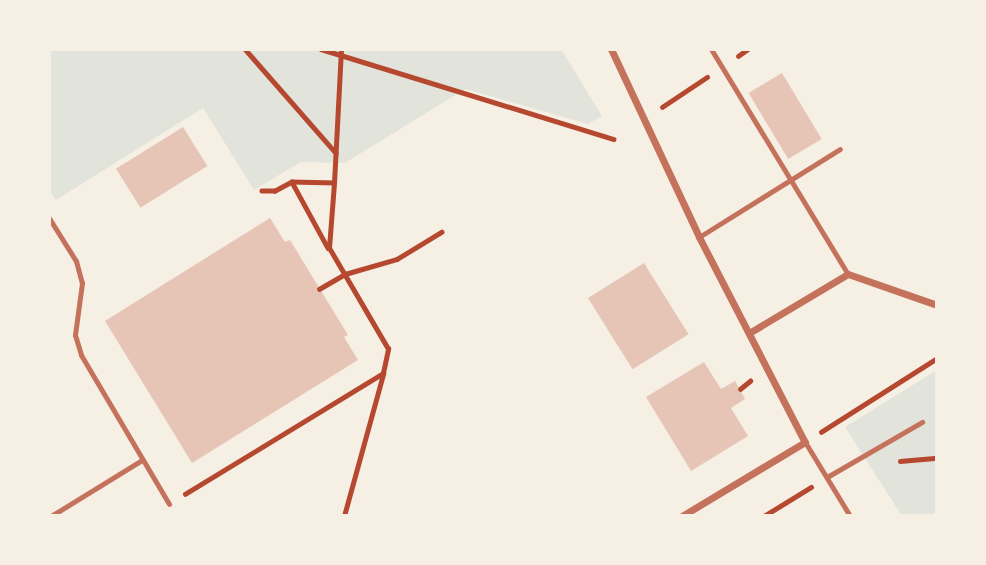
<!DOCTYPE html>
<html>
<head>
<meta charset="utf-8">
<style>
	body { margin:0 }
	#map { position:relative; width:986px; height:565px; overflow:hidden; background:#f6efe4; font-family:Rubik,sans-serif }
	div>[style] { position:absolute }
	.green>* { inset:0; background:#e2e4dc }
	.building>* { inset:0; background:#e6c5b7; transform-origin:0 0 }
	.path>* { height:4.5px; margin:-2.25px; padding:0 2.25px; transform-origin:2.25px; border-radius:2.25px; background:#b5482f }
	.service>* { height:5px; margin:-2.5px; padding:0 2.5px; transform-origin:2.5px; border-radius:2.5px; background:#c5725c }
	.minor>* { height:7px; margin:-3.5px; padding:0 3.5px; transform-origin:3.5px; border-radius:3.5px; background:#c5725c }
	span { translate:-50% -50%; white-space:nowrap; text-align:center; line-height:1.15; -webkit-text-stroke:7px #f6efe4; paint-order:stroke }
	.frame { position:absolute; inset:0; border:51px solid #f6efe4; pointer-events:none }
</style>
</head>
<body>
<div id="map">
	<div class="green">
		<div style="clip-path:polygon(49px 49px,561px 49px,602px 116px,588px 124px,465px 89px,345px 163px,301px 162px,254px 190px,203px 108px,56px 200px,49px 190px)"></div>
		<div style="clip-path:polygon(937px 370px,937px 516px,902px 516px,845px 427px)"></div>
	</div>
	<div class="building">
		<div style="left:782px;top:73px;width:77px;height:39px;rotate:59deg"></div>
		<div style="left:183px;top:127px;width:46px;height:79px;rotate:58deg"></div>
		<div style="clip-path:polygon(270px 218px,285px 242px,290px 240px,348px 335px,344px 337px,358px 360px,192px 463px,105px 321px)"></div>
		<div style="left:644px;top:263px;width:84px;height:66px;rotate:58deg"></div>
		<div style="clip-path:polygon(704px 362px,721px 389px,735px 381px,745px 399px,731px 408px,748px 436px,691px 471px,646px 397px)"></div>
	</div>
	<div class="path">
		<div style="left:245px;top:49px;width:138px;rotate:48.8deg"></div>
		<div style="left:321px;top:49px;width:306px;rotate:17.1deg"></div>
		<div style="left:738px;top:56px;width:12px;rotate:-35deg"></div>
		<div style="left:662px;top:107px;width:54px;rotate:-33.7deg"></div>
		<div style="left:292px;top:182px;width:75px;rotate:61.4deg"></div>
		<div style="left:334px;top:183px;width:134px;rotate:-87deg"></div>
		<div style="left:319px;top:289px;width:30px;rotate:-30deg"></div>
		<div style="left:345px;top:274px;width:54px;rotate:-16.1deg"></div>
		<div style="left:397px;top:259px;width:52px;rotate:-31.5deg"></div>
		<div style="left:740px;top:389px;width:13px;rotate:-39deg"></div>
		<div style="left:821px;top:432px;width:138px;rotate:-32.5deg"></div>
		<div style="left:900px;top:461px;width:37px;rotate:-5deg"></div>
		<div style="left:185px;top:494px;width:232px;rotate:-31.4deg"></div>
		<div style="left:383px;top:373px;width:25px;rotate:-78deg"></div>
		<div style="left:388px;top:349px;width:117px;rotate:-120.3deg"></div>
		<div style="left:329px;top:248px;width:65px;rotate:-85.6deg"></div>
		<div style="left:334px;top:183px;width:42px;rotate:-178.6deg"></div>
		<div style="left:292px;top:182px;width:19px;rotate:152deg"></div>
		<div style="left:275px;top:191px;width:13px;rotate:180deg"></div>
		<div style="left:344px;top:516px;width:147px;rotate:-74.6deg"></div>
		<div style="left:764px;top:516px;width:55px;rotate:-31.7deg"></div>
	</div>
	<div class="service">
		<div style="left:711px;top:49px;width:263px;rotate:58.7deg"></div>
		<div style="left:49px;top:218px;width:51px;rotate:57.9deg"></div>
		<div style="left:76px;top:261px;width:23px;rotate:75deg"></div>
		<div style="left:82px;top:283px;width:52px;rotate:97.7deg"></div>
		<div style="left:75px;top:335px;width:21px;rotate:73deg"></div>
		<div style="left:81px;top:355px;width:173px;rotate:59.4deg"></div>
		<div style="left:699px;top:237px;width:166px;rotate:-32deg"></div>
		<div style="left:805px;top:442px;width:87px;rotate:58.7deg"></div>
		<div style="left:827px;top:477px;width:110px;rotate:-30.1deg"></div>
		<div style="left:51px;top:516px;width:107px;rotate:-31.6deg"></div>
	</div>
	<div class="minor">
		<div style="left:611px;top:49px;width:208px;rotate:64.9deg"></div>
		<div style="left:699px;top:237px;width:231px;rotate:62.7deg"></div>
		<div style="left:805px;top:442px;width:144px;rotate:149deg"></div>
		<div style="left:749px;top:333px;width:115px;rotate:-30.8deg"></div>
		<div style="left:848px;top:274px;width:94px;rotate:19.2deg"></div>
	</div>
	<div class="frame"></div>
</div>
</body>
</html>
